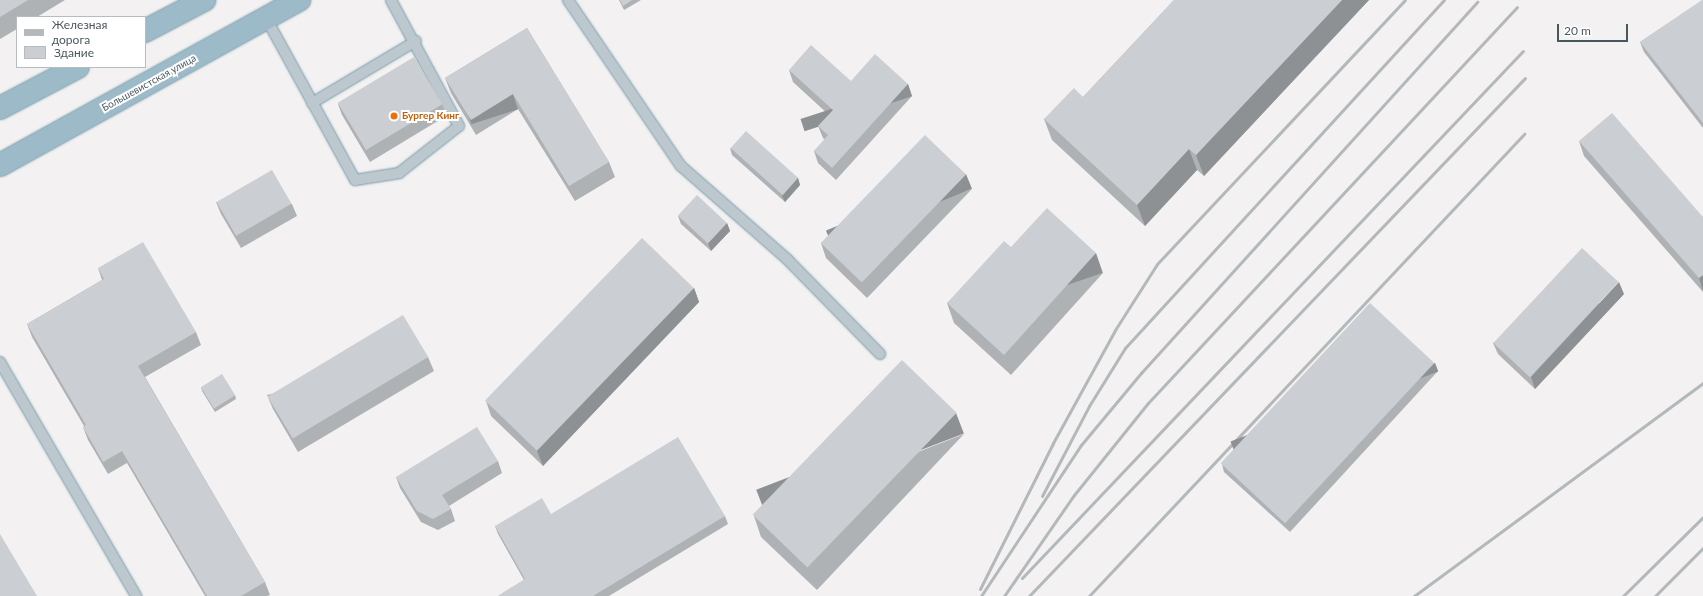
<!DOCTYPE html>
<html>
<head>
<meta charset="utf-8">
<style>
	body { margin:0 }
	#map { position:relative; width:1703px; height:596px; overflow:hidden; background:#f3f1f1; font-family:Lato,sans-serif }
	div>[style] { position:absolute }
	.roads { filter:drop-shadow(0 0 1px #7499ab) drop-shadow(0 0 1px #7499ab) }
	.service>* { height:10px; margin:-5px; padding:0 5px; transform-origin:5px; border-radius:5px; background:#bcc8cd }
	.trunk>* { height:22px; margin:-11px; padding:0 11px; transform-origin:11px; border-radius:11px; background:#9dbac8 }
	.rail>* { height:3px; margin:-1.5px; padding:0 1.5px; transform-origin:1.5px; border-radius:1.5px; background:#b3b8bb }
	.wall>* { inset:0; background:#afb2b5 }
	.shaded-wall>* { inset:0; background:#8e9194; transform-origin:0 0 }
	.building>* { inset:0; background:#cbcfd3; transform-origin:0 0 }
	.dots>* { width:11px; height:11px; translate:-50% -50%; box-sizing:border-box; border:2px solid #fff; border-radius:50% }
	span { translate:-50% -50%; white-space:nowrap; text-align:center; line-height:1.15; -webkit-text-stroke:4px #fff; paint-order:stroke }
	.street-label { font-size:10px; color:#48585f }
	.food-label { font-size:10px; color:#c56008; font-weight:700 }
	.left { translate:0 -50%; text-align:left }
	.legend { position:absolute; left:16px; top:16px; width:130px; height:52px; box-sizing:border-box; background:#fff; border:1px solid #b6bcbf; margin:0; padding:5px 7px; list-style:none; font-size:12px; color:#48585f }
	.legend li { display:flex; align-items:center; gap:8px; height:20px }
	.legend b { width:20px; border:1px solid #b6bcbf }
	.scale { position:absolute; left:1557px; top:24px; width:71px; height:18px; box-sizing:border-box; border:2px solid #48585f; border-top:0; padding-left:5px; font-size:12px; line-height:14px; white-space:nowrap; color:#48585f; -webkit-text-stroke:3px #fff; paint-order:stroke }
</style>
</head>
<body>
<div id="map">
	<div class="roads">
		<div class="service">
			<div style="left:568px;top:0;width:201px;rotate:55.8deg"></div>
			<div style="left:681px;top:166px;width:141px;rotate:41.3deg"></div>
			<div style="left:787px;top:259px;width:133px;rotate:45.6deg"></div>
			<div style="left:266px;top:18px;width:185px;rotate:61.2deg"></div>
			<div style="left:355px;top:180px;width:45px;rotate:-9deg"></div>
			<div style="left:399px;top:173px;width:76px;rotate:-38.1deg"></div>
			<div style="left:459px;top:126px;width:143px;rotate:-118.4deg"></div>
			<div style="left:312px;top:103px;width:121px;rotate:-30.8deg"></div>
			<div style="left:0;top:362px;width:271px;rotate:59.8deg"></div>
		</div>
		<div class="trunk">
			<div style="left:145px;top:31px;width:67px;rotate:-27.7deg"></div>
			<div style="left:0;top:108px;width:88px;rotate:-27.7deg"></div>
			<div style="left:0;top:165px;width:342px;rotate:-28.9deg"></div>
		</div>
	</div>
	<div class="rail">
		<div style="left:1042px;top:496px;width:102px;rotate:-62.4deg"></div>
		<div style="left:1089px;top:406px;width:68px;rotate:-58.2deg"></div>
		<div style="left:1125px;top:348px;width:472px;rotate:-47.5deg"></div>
		<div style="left:1022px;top:578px;width:727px;rotate:-46.45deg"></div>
		<div style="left:980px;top:589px;width:163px;rotate:-63.4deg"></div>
		<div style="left:1053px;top:443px;width:129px;rotate:-61.2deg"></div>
		<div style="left:1115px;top:330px;width:78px;rotate:-57.5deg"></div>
		<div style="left:1157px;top:264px;width:362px;rotate:-46.8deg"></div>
		<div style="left:981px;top:596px;width:181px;rotate:-56.5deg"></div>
		<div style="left:1081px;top:445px;width:94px;rotate:-50.2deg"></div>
		<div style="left:1141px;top:373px;width:501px;rotate:-47.83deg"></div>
		<div style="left:1004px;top:596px;width:123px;rotate:-55.3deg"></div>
		<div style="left:1074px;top:495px;width:118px;rotate:-51.2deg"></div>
		<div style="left:1148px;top:403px;width:541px;rotate:-47.02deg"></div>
		<div style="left:1029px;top:596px;width:717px;rotate:-46.24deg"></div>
		<div style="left:1089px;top:596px;width:635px;rotate:-46.72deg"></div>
		<div style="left:1414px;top:596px;width:359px;rotate:-36.4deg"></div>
		<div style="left:1623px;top:596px;width:112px;rotate:-44.6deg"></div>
		<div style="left:1655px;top:596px;width:68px;rotate:-45deg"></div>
	</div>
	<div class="wall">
		<div style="clip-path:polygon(0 0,65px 0,37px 17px,17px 17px,17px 29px,0 39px)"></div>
		<div style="clip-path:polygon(619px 0,641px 0,624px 10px)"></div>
		<div style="clip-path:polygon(1174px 0,1369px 0,1204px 176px,1197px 170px,1145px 226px,1052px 140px,1044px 119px,1083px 97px)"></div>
		<div style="clip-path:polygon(1703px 0,1703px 128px,1644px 52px,1640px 42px)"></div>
		<div style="clip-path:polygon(527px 28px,609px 162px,615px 177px,575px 201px,518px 109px,476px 135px,451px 93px,445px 78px)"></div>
		<div style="clip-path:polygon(789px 70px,851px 81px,908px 84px,912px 96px,836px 180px,818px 163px,814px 151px,825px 140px,823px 138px,818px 126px,829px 115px,793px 82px)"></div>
		<div style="clip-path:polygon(338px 104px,442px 104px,446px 116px,370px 162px,342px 115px)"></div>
		<div style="clip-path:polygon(1579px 141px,1703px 217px,1703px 292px,1584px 156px)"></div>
		<div style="clip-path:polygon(730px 148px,798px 178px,800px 185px,785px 202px,732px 155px)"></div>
		<div style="clip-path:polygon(972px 189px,867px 298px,826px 258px,821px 243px)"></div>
		<div style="clip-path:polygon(216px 202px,292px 204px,297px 216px,241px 248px,221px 214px)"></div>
		<div style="clip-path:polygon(678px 216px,727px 223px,730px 231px,711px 251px,681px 224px)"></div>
		<div style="clip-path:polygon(1011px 247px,1103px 273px,1011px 375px,954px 323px,947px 303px)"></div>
		<div style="clip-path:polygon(98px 268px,196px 332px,201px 345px,145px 377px,265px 582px,270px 595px,267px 596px,205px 596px,127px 463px,108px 474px,88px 440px,83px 427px,84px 426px,32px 337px,27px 324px,102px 280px)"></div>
		<div style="clip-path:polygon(694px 288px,699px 302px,543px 466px,491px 416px,486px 401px)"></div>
		<div style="clip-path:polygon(1624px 294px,1535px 389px,1498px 354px,1493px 343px)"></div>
		<div style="clip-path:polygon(428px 357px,434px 371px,298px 452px,273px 409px,267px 395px)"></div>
		<div style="clip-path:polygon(1435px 363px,1438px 371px,1290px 532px,1224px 472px,1222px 464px)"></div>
		<div style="clip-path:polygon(201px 387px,235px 395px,236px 399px,215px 412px,202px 391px)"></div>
		<div style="clip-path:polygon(964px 434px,817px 590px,761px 537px,754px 516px)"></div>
		<div style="clip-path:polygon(498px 461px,502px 473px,449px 506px,451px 509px,455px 521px,438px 530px,421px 522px,400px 488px,396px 477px)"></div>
		<div style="clip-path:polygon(551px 514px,725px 516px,728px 524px,609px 596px,498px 596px,524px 580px,498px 534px,495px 526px)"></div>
	</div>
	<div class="shaded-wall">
		<div style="clip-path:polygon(1342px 0,1369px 0,1204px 176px,1196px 155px)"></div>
		<div style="left:908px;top:84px;width:13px;height:113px;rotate:72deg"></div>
		<div style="left:513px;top:94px;width:16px;height:49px;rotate:72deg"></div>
		<div style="clip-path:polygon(1189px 149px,1197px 170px,1145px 226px,1137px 205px)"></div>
		<div style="left:966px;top:174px;width:16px;height:151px;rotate:68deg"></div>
		<div style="clip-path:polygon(798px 178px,800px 185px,785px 202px,782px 196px)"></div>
		<div style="clip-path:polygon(727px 223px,730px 231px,711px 251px,708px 243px)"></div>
		<div style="left:1096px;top:253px;width:21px;height:137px;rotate:71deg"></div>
		<div style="clip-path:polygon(1703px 275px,1703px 291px,1699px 278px)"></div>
		<div style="clip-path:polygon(1619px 282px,1624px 294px,1535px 389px,1531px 377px)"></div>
		<div style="clip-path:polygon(694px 288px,699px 302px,543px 466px,537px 451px)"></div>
		<div style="left:1435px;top:363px;width:9px;height:219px;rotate:69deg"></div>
		<div style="left:956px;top:413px;width:22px;height:214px;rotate:69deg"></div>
	</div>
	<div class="building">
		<div style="clip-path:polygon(0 0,28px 0,0 17px)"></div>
		<div style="clip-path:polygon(620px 0,632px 0,623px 6px)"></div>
		<div style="clip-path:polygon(1174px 0,1342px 0,1196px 155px,1189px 149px,1137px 205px,1044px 119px,1074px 88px,1083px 97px)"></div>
		<div style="clip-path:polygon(1702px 0,1703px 0,1703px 123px,1640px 42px)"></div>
		<div style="clip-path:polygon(527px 28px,609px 162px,569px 186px,513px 94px,471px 120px,445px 78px)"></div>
		<div style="clip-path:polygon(811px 45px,851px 81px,875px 54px,908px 84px,832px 168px,814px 151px,828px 135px,818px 126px,833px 110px,789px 70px)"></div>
		<div style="left:414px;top:57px;width:55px;height:89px;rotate:59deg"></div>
		<div style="clip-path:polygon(1612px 113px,1703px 217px,1703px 275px,1699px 278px,1579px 141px)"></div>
		<div style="left:746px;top:131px;width:70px;height:23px;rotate:42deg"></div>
		<div style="left:925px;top:135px;width:57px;height:150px;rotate:44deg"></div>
		<div style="left:272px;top:170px;width:39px;height:64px;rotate:60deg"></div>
		<div style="left:697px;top:195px;width:41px;height:28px;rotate:43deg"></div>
		<div style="clip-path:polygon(1047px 208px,1096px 253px,1004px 355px,947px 303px,1004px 241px,1011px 247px)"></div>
		<div style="left:642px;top:238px;width:72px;height:226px;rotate:44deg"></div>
		<div style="clip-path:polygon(143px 242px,196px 332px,138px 366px,265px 582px,241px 596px,207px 596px,122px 451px,103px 462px,83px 427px,86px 425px,27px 324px,104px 279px,98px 268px)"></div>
		<div style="left:1582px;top:248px;width:50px;height:130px;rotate:43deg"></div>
		<div style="left:1370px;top:303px;width:88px;height:219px;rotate:43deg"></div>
		<div style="left:403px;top:315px;width:49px;height:158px;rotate:59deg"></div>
		<div style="left:902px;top:360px;width:76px;height:215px;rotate:44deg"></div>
		<div style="left:222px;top:374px;width:25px;height:25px;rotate:58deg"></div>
		<div style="clip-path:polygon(477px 427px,498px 461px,442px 495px,451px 509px,433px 519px,417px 511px,396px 477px)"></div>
		<div style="clip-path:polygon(678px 437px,725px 516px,593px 596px,498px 596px,525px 579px,495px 526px,542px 498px,551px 514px)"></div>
		<div style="clip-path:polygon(0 534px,37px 596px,0 596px)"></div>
	</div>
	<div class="dots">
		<div style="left:394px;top:116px;background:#e8710a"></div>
	</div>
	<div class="street-label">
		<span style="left:149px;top:83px;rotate:-29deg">Большевистская улица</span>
	</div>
	<div class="food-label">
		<span class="left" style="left:402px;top:116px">Бургер Кинг</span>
	</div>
	<ul class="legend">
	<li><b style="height:5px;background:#b3b8bb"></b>Железная дорога</li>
	<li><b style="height:11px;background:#cbcfd3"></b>Здание</li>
	</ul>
	<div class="scale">20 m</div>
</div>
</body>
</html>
